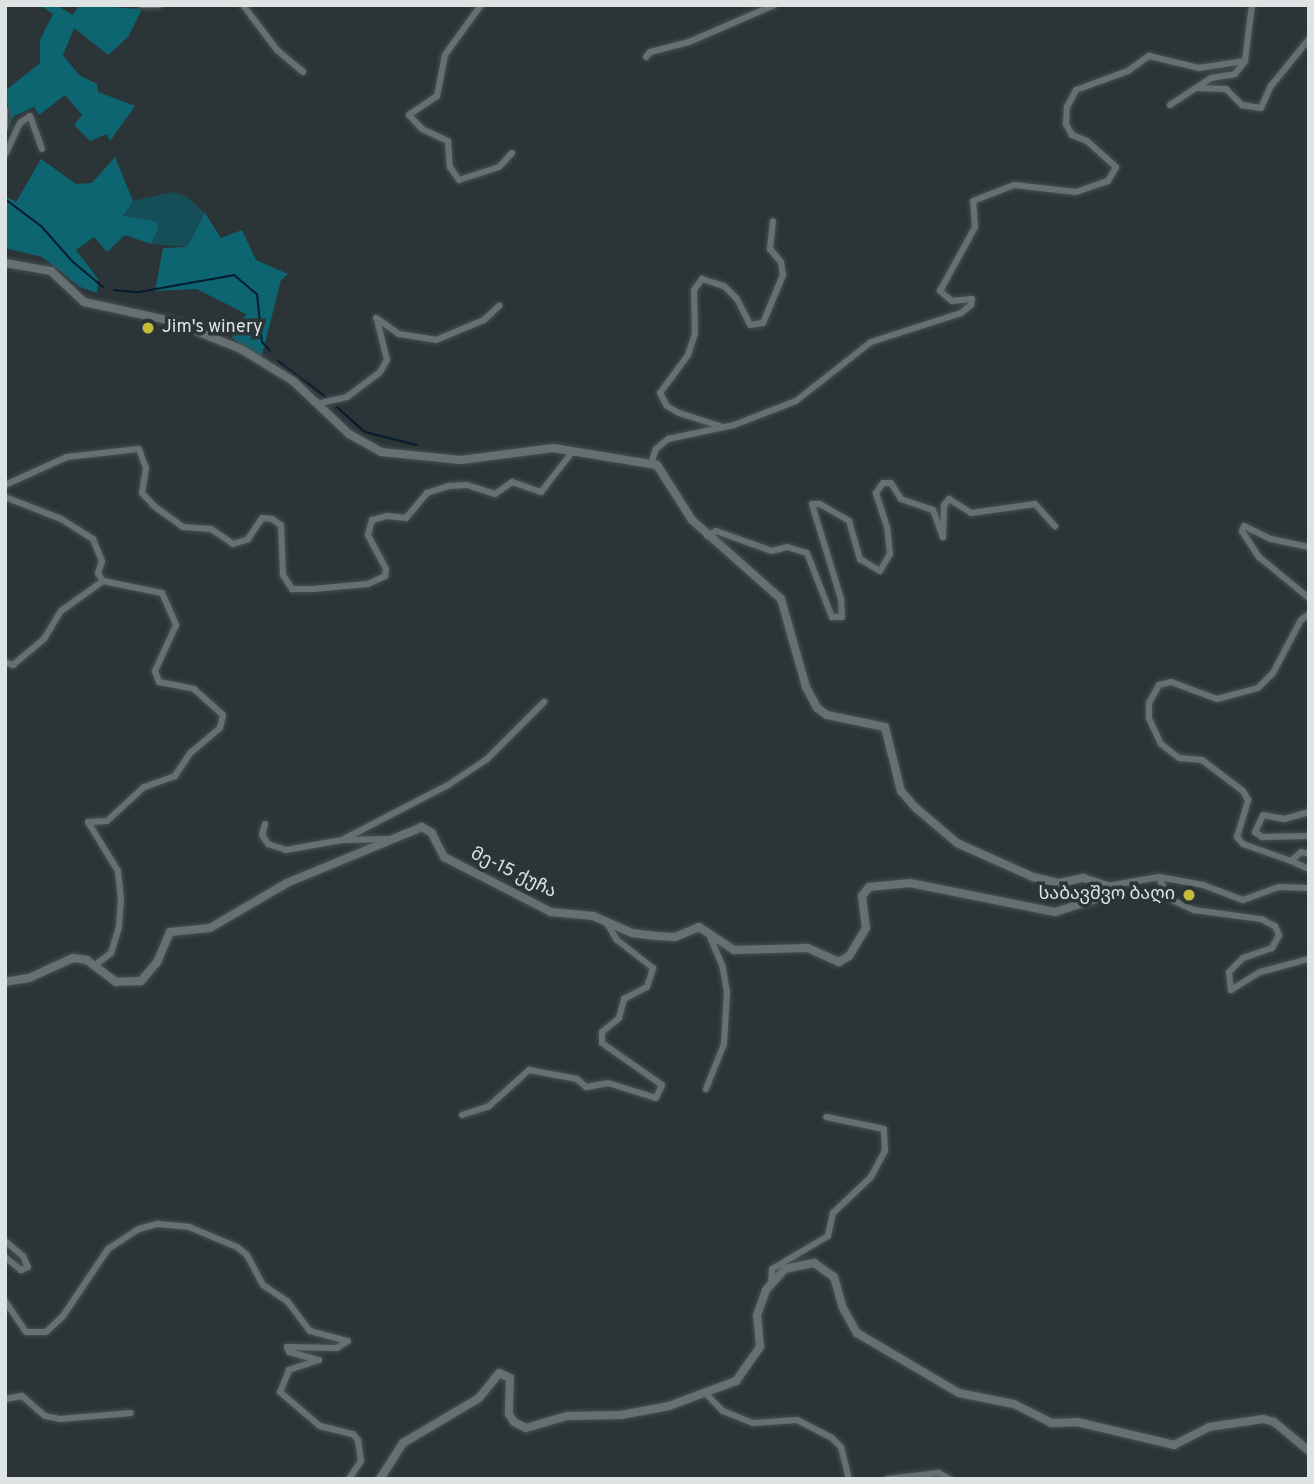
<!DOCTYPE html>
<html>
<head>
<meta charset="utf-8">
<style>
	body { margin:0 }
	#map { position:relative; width:1314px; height:1484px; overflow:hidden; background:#2b3436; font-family:Overpass,"Noto Sans Georgian",sans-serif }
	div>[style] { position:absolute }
	.green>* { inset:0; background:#164e57 }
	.forest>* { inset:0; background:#0d6572 }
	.stream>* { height:2px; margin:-1px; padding:0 1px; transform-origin:1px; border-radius:1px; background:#061a30 }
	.roads { filter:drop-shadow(0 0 2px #485051) drop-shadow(0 0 2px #485051) }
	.minor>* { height:6px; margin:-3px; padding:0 3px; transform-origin:3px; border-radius:3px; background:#667072 }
	.tertiary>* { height:8px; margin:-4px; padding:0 4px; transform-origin:4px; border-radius:4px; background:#667072 }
	.dots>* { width:19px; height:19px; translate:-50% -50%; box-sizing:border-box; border:4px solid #2b3436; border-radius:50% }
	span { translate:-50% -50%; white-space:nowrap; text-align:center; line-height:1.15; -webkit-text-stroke:7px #2b3436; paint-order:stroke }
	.poi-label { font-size:18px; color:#dee3e4 }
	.left { translate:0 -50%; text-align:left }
	.right { translate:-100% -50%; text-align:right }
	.street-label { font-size:18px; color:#dee3e4 }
	.frame { position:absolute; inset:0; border:7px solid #dee3e4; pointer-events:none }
</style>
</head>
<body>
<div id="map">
	<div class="green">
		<div style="clip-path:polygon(172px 192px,186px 196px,205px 213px,187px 247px,151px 244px,158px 228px,123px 216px,133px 201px)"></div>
	</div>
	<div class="forest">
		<div style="clip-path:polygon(40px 5px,56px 5px,73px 15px,79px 5px,142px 9px,128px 37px,108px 55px,74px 28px,63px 55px,79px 75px,97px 84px,98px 92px,135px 106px,110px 141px,107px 134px,90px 141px,74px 125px,82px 115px,65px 95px,39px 115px,34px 107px,14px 116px,5px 134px,10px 118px,5px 91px,40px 63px,40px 40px,53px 14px)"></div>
		<div style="clip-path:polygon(115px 157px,133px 201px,123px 216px,157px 222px,158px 228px,151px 244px,125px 235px,107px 252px,94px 237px,76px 250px,98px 279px,97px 293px,80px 287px,42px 257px,5px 248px,5px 196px,16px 202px,41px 159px,76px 184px,92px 183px)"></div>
		<div style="clip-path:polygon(205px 213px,221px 238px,242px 230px,256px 260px,288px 274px,281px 280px,261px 359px,232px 338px,246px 314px,197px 289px,155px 291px,163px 248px,187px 247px)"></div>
	</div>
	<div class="stream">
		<div style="left:5px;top:199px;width:45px;rotate:36.9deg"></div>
		<div style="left:41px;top:226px;width:48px;rotate:48.4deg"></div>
		<div style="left:73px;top:262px;width:39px;rotate:40deg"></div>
		<div style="left:114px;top:290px;width:25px;rotate:5deg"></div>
		<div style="left:139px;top:292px;width:97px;rotate:-10.1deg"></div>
		<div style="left:234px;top:275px;width:30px;rotate:40deg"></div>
		<div style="left:257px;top:294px;width:48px;rotate:84.1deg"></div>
		<div style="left:262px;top:342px;width:12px;rotate:48deg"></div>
		<div style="left:278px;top:361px;width:60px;rotate:36.9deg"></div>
		<div style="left:337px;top:407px;width:38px;rotate:42deg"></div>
		<div style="left:365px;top:432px;width:53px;rotate:14.3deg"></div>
	</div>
	<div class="roads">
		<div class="minor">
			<div style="left:141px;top:5px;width:18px"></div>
			<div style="left:243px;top:5px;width:56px;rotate:52.9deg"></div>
			<div style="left:277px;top:50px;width:34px;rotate:40deg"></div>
			<div style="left:481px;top:5px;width:62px;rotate:125.8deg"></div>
			<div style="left:445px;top:55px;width:42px;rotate:101deg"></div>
			<div style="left:437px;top:96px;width:34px;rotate:146deg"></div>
			<div style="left:409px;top:115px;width:19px;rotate:47deg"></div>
			<div style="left:422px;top:129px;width:29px;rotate:25deg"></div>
			<div style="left:448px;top:141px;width:26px;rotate:86deg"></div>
			<div style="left:450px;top:167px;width:16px;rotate:55deg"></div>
			<div style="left:459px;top:180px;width:42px;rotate:-18deg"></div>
			<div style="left:499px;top:167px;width:19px;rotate:-47deg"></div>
			<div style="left:646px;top:57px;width:6px;rotate:-51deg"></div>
			<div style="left:650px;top:52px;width:40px;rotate:-14.4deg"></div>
			<div style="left:689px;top:42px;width:93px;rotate:-23.5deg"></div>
			<div style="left:1198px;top:88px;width:28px;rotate:2deg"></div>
			<div style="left:1226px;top:89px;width:23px;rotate:45deg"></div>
			<div style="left:1242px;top:105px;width:19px;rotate:9deg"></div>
			<div style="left:1261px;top:108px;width:24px;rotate:-66deg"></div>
			<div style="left:1271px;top:86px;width:60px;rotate:-51deg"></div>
			<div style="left:1170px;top:105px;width:49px;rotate:-33.4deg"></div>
			<div style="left:1211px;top:78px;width:24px;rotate:-9deg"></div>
			<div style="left:1235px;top:74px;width:16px;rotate:-52deg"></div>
			<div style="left:5px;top:110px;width:17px;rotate:90deg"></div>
			<div style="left:5px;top:155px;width:35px;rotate:-65deg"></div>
			<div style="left:20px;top:123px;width:12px;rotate:-35deg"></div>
			<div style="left:30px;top:116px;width:35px;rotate:70deg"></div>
			<div style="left:376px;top:318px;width:28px;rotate:35deg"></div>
			<div style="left:399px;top:334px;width:37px;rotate:9deg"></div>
			<div style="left:436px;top:340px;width:52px;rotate:-22.6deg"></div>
			<div style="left:484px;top:320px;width:21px;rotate:-43deg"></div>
			<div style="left:321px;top:403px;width:27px;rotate:-13deg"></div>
			<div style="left:347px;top:397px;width:41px;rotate:-37.1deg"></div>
			<div style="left:380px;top:372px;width:14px;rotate:-60deg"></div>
			<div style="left:387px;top:360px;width:38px;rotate:-104deg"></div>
			<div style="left:723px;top:427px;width:46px;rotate:-162.3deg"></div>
			<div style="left:679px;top:413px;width:14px;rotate:-150deg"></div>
			<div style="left:667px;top:406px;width:15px;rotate:-118deg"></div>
			<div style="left:660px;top:393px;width:47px;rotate:-53.6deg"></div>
			<div style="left:688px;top:355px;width:23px;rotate:-72deg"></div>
			<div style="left:695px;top:333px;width:43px;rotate:-91.3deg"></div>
			<div style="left:694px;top:290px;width:14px;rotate:-54deg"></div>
			<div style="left:702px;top:279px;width:23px;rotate:18deg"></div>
			<div style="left:724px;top:286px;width:18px;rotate:45deg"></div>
			<div style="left:737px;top:299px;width:29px;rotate:63deg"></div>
			<div style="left:750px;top:325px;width:13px;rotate:-9deg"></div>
			<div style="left:763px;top:323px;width:52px;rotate:-67.4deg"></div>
			<div style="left:783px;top:275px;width:13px;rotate:-99deg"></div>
			<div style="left:781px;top:262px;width:17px;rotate:-130deg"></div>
			<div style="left:770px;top:249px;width:28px;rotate:-84deg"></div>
			<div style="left:651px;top:464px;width:16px;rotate:-72deg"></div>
			<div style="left:656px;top:449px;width:16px;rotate:-40deg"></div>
			<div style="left:668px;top:439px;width:67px;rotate:-12deg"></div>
			<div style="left:734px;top:425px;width:66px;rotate:-21.2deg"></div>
			<div style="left:796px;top:401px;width:95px;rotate:-38.2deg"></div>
			<div style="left:871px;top:342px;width:95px;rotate:-17.9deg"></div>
			<div style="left:961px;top:313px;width:13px;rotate:-39deg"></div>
			<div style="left:971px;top:305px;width:6px;rotate:-81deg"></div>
			<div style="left:972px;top:299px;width:20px;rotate:174deg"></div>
			<div style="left:952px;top:301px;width:16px;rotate:-140deg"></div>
			<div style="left:940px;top:291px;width:73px;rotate:-61.3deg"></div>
			<div style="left:975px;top:227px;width:26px;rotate:-94deg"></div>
			<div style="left:973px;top:201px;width:44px;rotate:-21.3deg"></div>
			<div style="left:1014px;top:185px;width:62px;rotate:6.4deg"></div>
			<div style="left:1076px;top:192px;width:34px;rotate:-19deg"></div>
			<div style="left:1108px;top:181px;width:16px;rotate:-60deg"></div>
			<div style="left:1116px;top:167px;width:39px;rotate:-138deg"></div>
			<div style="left:1087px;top:141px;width:16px;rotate:-158deg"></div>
			<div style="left:1072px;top:135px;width:13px;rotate:-119deg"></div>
			<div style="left:1066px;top:124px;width:17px;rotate:-87deg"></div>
			<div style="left:1067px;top:107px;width:19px;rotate:-62deg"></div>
			<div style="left:1076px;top:90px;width:55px;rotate:-20.1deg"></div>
			<div style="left:1128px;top:71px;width:26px;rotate:-36deg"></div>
			<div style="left:1149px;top:56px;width:51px;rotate:13.5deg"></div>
			<div style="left:1199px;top:68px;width:47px;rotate:-8.7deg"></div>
			<div style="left:1245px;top:61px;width:56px;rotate:-82.9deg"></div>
			<div style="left:5px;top:485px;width:68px;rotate:-24.3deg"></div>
			<div style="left:67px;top:457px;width:72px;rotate:-6.3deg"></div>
			<div style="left:139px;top:449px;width:20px;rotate:70deg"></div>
			<div style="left:146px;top:468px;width:25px;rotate:99deg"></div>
			<div style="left:142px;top:493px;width:18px;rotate:47deg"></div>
			<div style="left:154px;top:506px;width:36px;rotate:36deg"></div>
			<div style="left:183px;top:527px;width:28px;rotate:4deg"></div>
			<div style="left:211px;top:529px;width:27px;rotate:34deg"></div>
			<div style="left:233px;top:544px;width:16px;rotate:-18deg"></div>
			<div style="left:248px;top:539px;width:25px;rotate:-56deg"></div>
			<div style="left:262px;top:518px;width:10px;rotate:6deg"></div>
			<div style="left:272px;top:519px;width:11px;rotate:34deg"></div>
			<div style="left:281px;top:525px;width:50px;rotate:87.7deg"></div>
			<div style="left:283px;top:575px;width:17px;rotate:57deg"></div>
			<div style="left:292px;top:589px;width:21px"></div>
			<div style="left:313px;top:589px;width:55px;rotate:-5.2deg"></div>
			<div style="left:368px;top:584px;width:19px;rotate:-25deg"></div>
			<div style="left:385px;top:576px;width:7px;rotate:-82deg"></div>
			<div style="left:386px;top:569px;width:38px;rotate:-118deg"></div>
			<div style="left:368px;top:535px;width:16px;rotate:-75deg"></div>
			<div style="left:372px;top:520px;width:16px;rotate:-15deg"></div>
			<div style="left:387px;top:516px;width:19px;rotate:6deg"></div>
			<div style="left:406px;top:518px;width:33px;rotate:-50deg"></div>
			<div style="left:427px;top:493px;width:23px;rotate:-18deg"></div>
			<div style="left:449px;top:486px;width:18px;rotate:-3deg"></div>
			<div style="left:467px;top:485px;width:29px;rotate:18deg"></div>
			<div style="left:495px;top:494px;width:21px;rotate:-35deg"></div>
			<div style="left:512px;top:482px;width:31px;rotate:19deg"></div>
			<div style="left:541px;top:492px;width:52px;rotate:-52deg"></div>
			<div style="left:5px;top:497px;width:60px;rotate:21.4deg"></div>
			<div style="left:61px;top:519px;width:38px;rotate:32deg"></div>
			<div style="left:93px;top:539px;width:24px;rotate:68deg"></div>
			<div style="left:102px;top:561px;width:13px;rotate:108deg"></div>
			<div style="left:98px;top:573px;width:9px;rotate:58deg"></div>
			<div style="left:103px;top:581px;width:60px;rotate:11.5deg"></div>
			<div style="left:162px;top:593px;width:35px;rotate:66deg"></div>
			<div style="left:176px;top:625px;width:51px;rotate:114.5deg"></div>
			<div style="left:155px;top:671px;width:12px;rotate:70deg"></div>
			<div style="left:159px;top:682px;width:36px;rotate:11deg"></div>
			<div style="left:194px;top:689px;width:39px;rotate:42deg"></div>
			<div style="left:223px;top:715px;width:13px;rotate:103deg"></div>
			<div style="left:220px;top:728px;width:38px;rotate:140deg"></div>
			<div style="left:191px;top:752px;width:29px;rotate:124deg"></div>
			<div style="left:175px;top:776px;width:33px;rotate:160deg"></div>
			<div style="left:144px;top:787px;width:50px;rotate:137.4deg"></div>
			<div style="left:107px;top:821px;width:19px;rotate:177deg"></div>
			<div style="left:88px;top:822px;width:57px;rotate:58.5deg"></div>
			<div style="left:118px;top:871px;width:27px;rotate:84deg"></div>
			<div style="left:121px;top:898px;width:29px;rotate:94deg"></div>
			<div style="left:119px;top:927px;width:27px;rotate:107deg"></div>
			<div style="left:111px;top:953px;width:20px;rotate:143deg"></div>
			<div style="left:1244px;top:526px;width:5px;rotate:112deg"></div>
			<div style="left:1242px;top:531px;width:31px;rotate:57deg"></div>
			<div style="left:1259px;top:557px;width:65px;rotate:39.4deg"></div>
			<div style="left:1244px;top:526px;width:30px;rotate:26deg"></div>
			<div style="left:1271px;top:539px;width:39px;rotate:12deg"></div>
			<div style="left:707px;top:536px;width:10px;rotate:-29deg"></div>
			<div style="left:716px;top:531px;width:59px;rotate:19.7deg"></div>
			<div style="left:772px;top:551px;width:16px;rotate:-15deg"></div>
			<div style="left:787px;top:547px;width:21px;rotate:17deg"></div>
			<div style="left:807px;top:553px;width:69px;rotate:68.7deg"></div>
			<div style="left:832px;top:617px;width:10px"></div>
			<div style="left:842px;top:617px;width:18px;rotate:-93deg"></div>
			<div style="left:841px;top:599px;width:99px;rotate:-107deg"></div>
			<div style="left:812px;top:504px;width:8px"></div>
			<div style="left:820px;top:504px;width:34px;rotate:30deg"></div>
			<div style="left:849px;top:521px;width:40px;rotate:74deg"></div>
			<div style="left:860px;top:559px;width:23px;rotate:31deg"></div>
			<div style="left:880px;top:571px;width:20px;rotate:-60deg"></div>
			<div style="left:890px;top:554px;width:27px;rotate:-96deg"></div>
			<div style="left:887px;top:527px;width:36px;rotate:-108deg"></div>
			<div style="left:876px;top:493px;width:12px;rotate:-55deg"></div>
			<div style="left:883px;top:483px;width:8px"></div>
			<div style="left:891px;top:483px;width:19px;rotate:58deg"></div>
			<div style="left:901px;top:499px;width:34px;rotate:19deg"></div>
			<div style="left:933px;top:510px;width:29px;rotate:70deg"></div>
			<div style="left:943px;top:537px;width:32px;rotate:-88deg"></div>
			<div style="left:944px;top:505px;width:8px;rotate:-50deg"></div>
			<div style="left:949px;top:499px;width:26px;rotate:32deg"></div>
			<div style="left:971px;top:513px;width:65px;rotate:-8deg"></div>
			<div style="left:1035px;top:504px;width:30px;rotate:48deg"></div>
			<div style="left:5px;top:662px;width:9px;rotate:21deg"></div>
			<div style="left:13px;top:665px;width:40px;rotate:-40deg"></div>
			<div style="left:44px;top:639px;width:33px;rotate:-59deg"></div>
			<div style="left:61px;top:611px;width:52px;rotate:-35.5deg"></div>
			<div style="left:1309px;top:812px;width:25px;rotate:164deg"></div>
			<div style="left:1285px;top:819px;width:22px;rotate:-170deg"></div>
			<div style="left:1263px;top:815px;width:19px;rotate:115deg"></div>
			<div style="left:1255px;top:832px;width:9px;rotate:36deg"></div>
			<div style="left:1262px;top:837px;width:47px;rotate:-1.2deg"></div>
			<div style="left:265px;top:824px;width:11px;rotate:105deg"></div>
			<div style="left:262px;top:835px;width:11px;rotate:56deg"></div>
			<div style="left:268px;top:844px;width:19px;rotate:18deg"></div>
			<div style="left:286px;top:850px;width:57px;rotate:-10.1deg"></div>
			<div style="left:342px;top:840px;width:119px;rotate:-27.4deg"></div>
			<div style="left:448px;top:785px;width:47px;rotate:-33.7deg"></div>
			<div style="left:487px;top:759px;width:81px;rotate:-45deg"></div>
			<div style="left:344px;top:840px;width:45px;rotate:-1.3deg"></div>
			<div style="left:1309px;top:854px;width:8px;rotate:-166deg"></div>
			<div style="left:1301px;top:852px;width:13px;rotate:138deg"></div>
			<div style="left:1291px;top:861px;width:20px;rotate:24deg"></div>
			<div style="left:1291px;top:861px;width:51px;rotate:-160.5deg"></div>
			<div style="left:1243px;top:844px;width:9px;rotate:-131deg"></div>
			<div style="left:1237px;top:837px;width:39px;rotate:-73deg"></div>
			<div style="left:1248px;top:800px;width:10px;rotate:-119deg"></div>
			<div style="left:1243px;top:791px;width:51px;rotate:-142.9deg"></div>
			<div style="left:1202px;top:760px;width:23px;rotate:-175deg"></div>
			<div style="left:1179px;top:758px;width:23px;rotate:-142deg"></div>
			<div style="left:1161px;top:744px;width:29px;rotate:-115deg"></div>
			<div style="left:1149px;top:718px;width:15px;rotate:-90deg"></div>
			<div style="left:1149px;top:703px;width:21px;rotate:-61deg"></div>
			<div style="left:1159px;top:685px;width:12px;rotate:-14deg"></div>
			<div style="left:1171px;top:682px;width:49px;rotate:20.3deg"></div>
			<div style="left:1217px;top:699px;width:42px;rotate:-15deg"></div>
			<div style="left:1258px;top:688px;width:21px;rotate:-45deg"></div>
			<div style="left:1273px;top:673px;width:60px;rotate:-62.2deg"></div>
			<div style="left:1301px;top:620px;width:10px;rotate:-37deg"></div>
			<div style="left:1159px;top:877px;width:23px;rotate:67deg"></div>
			<div style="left:1168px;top:898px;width:29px;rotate:25deg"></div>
			<div style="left:1194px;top:910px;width:68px;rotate:7.7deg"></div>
			<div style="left:1261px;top:919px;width:16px;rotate:27deg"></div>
			<div style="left:1275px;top:926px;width:10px;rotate:66deg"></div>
			<div style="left:1279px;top:935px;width:15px;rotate:118deg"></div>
			<div style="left:1272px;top:948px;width:31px;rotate:161deg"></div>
			<div style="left:1243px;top:958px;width:20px;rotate:135deg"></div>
			<div style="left:1229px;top:972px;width:18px;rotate:84deg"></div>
			<div style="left:1231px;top:990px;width:34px;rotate:-32deg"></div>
			<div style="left:1260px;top:972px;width:51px;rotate:-14.9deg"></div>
			<div style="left:1107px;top:886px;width:53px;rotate:-9.8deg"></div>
			<div style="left:1159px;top:877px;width:45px;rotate:10.3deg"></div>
			<div style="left:1203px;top:885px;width:43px;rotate:20.6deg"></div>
			<div style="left:1243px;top:900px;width:38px;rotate:-20deg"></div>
			<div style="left:1279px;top:887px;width:30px;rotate:2deg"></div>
			<div style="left:706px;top:1089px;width:48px;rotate:-68.2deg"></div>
			<div style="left:724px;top:1044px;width:52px;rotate:-86.7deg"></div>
			<div style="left:727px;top:992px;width:27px;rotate:-100deg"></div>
			<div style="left:722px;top:965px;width:36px;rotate:-113deg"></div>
			<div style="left:462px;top:1115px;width:28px;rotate:-18deg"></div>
			<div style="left:489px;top:1106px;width:54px;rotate:-42deg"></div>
			<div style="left:529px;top:1070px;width:49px;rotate:10.6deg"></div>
			<div style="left:577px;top:1079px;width:12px;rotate:42deg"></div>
			<div style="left:586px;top:1087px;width:22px;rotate:-10deg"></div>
			<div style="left:608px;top:1083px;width:50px;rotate:17.4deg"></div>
			<div style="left:656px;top:1098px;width:14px;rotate:-65deg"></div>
			<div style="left:662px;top:1085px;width:73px;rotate:-145deg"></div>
			<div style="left:602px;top:1043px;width:11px;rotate:-90deg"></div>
			<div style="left:602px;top:1032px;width:22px;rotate:-39deg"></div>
			<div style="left:619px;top:1018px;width:20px;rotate:-75deg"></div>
			<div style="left:624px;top:999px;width:26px;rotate:-28deg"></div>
			<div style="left:647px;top:987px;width:20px;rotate:-72deg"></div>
			<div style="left:653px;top:968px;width:46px;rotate:-142.1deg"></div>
			<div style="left:617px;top:940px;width:21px;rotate:-121deg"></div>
			<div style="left:5px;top:1241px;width:23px;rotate:40deg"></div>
			<div style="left:23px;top:1256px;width:12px;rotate:66deg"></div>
			<div style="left:28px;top:1267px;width:8px;rotate:157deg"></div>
			<div style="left:21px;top:1270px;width:21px;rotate:-141deg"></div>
			<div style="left:771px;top:1283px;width:14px;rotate:-86deg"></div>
			<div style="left:772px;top:1269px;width:65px;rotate:-30.5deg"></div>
			<div style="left:828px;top:1236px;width:24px;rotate:-78deg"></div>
			<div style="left:833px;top:1213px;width:52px;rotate:-43.5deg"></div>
			<div style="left:871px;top:1177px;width:30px;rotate:-62deg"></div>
			<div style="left:885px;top:1151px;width:22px;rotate:-93deg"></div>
			<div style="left:884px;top:1129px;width:59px;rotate:-168.3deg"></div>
			<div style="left:5px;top:1301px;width:37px;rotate:56deg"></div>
			<div style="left:26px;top:1332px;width:20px"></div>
			<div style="left:46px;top:1332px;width:23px;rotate:-43deg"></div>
			<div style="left:63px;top:1316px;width:81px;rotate:-56.1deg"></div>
			<div style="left:108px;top:1249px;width:37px;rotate:-33deg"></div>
			<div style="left:139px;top:1229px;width:19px;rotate:-16deg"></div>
			<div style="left:157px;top:1224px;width:32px;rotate:5deg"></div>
			<div style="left:189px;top:1227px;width:52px;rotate:22.6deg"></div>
			<div style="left:237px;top:1247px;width:13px;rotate:39deg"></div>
			<div style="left:247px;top:1255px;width:34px;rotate:62deg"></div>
			<div style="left:263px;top:1285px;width:30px;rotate:34deg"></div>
			<div style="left:288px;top:1302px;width:36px;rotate:53deg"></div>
			<div style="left:310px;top:1331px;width:39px;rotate:15deg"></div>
			<div style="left:348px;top:1341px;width:13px;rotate:148deg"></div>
			<div style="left:337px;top:1348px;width:50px;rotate:-178.9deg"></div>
			<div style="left:287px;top:1347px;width:5px;rotate:68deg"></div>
			<div style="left:289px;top:1352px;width:31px;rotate:15deg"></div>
			<div style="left:319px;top:1360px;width:32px;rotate:162deg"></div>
			<div style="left:289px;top:1370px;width:24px;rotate:112deg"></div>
			<div style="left:280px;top:1392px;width:52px;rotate:40.4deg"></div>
			<div style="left:320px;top:1426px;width:34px;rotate:14deg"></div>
			<div style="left:353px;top:1434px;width:8px;rotate:50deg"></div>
			<div style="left:358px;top:1440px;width:21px;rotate:82deg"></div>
			<div style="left:361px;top:1461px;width:22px;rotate:124deg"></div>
			<div style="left:707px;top:1395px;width:23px;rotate:45deg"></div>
			<div style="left:723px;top:1411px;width:32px;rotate:22deg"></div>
			<div style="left:753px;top:1423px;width:44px;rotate:-3.9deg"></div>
			<div style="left:797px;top:1420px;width:39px;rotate:27deg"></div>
			<div style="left:832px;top:1438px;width:13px;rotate:45deg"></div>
			<div style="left:841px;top:1447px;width:33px;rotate:76deg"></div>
			<div style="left:5px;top:1399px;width:17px;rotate:-10deg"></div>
			<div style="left:22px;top:1396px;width:30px;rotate:41deg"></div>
			<div style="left:45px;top:1416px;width:15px;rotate:11deg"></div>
			<div style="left:60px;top:1419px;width:71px;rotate:-4.8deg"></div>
			<div style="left:887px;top:1479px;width:52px;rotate:-6.6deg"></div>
			<div style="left:939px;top:1473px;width:12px;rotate:31deg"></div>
		</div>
		<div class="tertiary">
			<div style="left:5px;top:263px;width:47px;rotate:9.9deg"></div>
			<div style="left:51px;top:271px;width:45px;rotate:43.2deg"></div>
			<div style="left:84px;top:302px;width:89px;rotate:12.3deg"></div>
			<div style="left:171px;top:321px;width:75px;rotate:21.8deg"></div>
			<div style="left:241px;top:349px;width:61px;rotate:31.6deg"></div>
			<div style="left:293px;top:381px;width:77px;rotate:43.4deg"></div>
			<div style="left:349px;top:434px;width:37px;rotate:29deg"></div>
			<div style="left:381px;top:452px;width:80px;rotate:5.7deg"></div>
			<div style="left:461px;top:460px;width:93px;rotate:-7.4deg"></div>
			<div style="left:553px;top:448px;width:105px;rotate:9.3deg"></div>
			<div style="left:657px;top:465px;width:65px;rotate:57.5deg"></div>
			<div style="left:692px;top:520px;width:119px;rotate:41.6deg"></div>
			<div style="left:781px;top:599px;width:91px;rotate:74.1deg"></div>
			<div style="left:806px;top:687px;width:24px;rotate:62deg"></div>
			<div style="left:817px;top:708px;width:12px;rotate:35deg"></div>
			<div style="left:827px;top:715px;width:59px;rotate:11.7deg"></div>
			<div style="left:885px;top:727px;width:66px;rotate:76deg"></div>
			<div style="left:901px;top:791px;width:23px;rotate:49deg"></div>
			<div style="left:916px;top:808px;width:54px;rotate:40.5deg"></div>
			<div style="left:957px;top:843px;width:83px;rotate:24.1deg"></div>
			<div style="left:1033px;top:877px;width:27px;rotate:13deg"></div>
			<div style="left:1059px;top:883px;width:25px;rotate:-12deg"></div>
			<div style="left:1083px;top:878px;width:25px;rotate:18deg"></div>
			<div style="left:1107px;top:886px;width:17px;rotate:130deg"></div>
			<div style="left:1096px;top:899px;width:43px;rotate:162.4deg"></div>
			<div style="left:1055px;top:912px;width:148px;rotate:-168.7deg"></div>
			<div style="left:910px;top:883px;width:41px;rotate:174.4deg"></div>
			<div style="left:869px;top:887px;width:11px;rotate:128deg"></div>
			<div style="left:862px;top:896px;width:32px;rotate:83deg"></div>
			<div style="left:866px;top:928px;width:33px;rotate:121deg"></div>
			<div style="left:849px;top:956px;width:12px;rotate:149deg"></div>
			<div style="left:839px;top:962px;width:35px;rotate:-156deg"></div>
			<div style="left:807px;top:948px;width:73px;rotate:178.4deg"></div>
			<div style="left:734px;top:950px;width:42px;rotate:-146.7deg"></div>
			<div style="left:699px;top:927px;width:26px;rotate:157deg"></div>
			<div style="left:675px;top:937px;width:19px;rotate:-177deg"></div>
			<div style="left:656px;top:936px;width:24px;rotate:-173deg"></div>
			<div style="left:632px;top:933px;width:43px;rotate:-156.4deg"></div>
			<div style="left:593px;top:916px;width:42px;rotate:-174.6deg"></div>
			<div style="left:551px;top:912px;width:120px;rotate:-152.8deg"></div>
			<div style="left:444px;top:857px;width:27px;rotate:-117deg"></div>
			<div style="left:432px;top:833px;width:12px;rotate:-149deg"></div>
			<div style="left:422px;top:827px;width:146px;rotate:157.5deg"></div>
			<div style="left:287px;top:883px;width:89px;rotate:149.7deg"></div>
			<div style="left:210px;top:928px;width:40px;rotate:174.3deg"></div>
			<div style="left:170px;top:932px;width:33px;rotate:113deg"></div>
			<div style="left:157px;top:962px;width:25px;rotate:130deg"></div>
			<div style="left:141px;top:981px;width:25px;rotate:178deg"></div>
			<div style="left:116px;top:982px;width:36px;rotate:-143deg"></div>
			<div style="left:87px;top:960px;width:14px;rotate:-172deg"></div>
			<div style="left:73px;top:958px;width:48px;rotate:155.6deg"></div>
			<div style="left:29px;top:978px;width:24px;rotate:171deg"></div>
			<div style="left:380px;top:1479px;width:43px;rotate:-57.4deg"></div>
			<div style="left:403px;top:1443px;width:88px;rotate:-30.6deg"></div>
			<div style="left:479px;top:1398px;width:32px;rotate:-51deg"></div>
			<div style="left:499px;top:1373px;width:12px;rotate:24deg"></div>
			<div style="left:510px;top:1378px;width:36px;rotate:92deg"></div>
			<div style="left:509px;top:1414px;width:9px;rotate:58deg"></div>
			<div style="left:514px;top:1422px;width:13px;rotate:27deg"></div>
			<div style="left:526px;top:1428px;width:43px;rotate:-16.3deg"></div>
			<div style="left:567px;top:1416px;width:54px;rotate:-1.1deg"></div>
			<div style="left:621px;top:1415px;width:49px;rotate:-10.6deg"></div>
			<div style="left:669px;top:1406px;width:72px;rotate:-20.5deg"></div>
			<div style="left:736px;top:1381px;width:42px;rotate:-54.8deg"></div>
			<div style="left:760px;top:1347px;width:32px;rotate:-95deg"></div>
			<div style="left:757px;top:1315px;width:27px;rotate:-70deg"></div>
			<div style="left:766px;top:1290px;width:28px;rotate:-48deg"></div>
			<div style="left:785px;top:1269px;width:30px;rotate:-12deg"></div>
			<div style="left:814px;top:1263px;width:24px;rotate:35deg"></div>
			<div style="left:834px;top:1277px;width:32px;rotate:74deg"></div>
			<div style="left:843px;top:1308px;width:29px;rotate:61deg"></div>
			<div style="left:857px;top:1333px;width:118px;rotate:30.5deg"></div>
			<div style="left:959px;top:1393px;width:56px;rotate:11.3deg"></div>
			<div style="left:1014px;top:1404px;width:42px;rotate:26.6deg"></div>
			<div style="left:1052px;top:1423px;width:25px;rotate:-2deg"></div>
			<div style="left:1077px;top:1422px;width:100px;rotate:13.3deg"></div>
			<div style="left:1174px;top:1445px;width:39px;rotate:-27deg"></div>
			<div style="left:1209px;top:1427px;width:55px;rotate:-8.4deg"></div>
			<div style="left:1263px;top:1419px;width:11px;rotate:15deg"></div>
			<div style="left:1274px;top:1422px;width:45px;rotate:39.6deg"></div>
		</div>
	</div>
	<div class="dots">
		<div style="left:148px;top:328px;background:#c5bc3d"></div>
		<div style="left:1189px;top:895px;background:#c5bc3d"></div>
	</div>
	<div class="poi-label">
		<span class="left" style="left:162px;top:328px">Jim's winery</span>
		<span class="right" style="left:1175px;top:895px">საბავშვო ბაღი</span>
	</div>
	<div class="street-label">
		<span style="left:513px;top:874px;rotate:26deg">მე-15 ქუჩა</span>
	</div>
	<div class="frame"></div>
</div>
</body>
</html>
